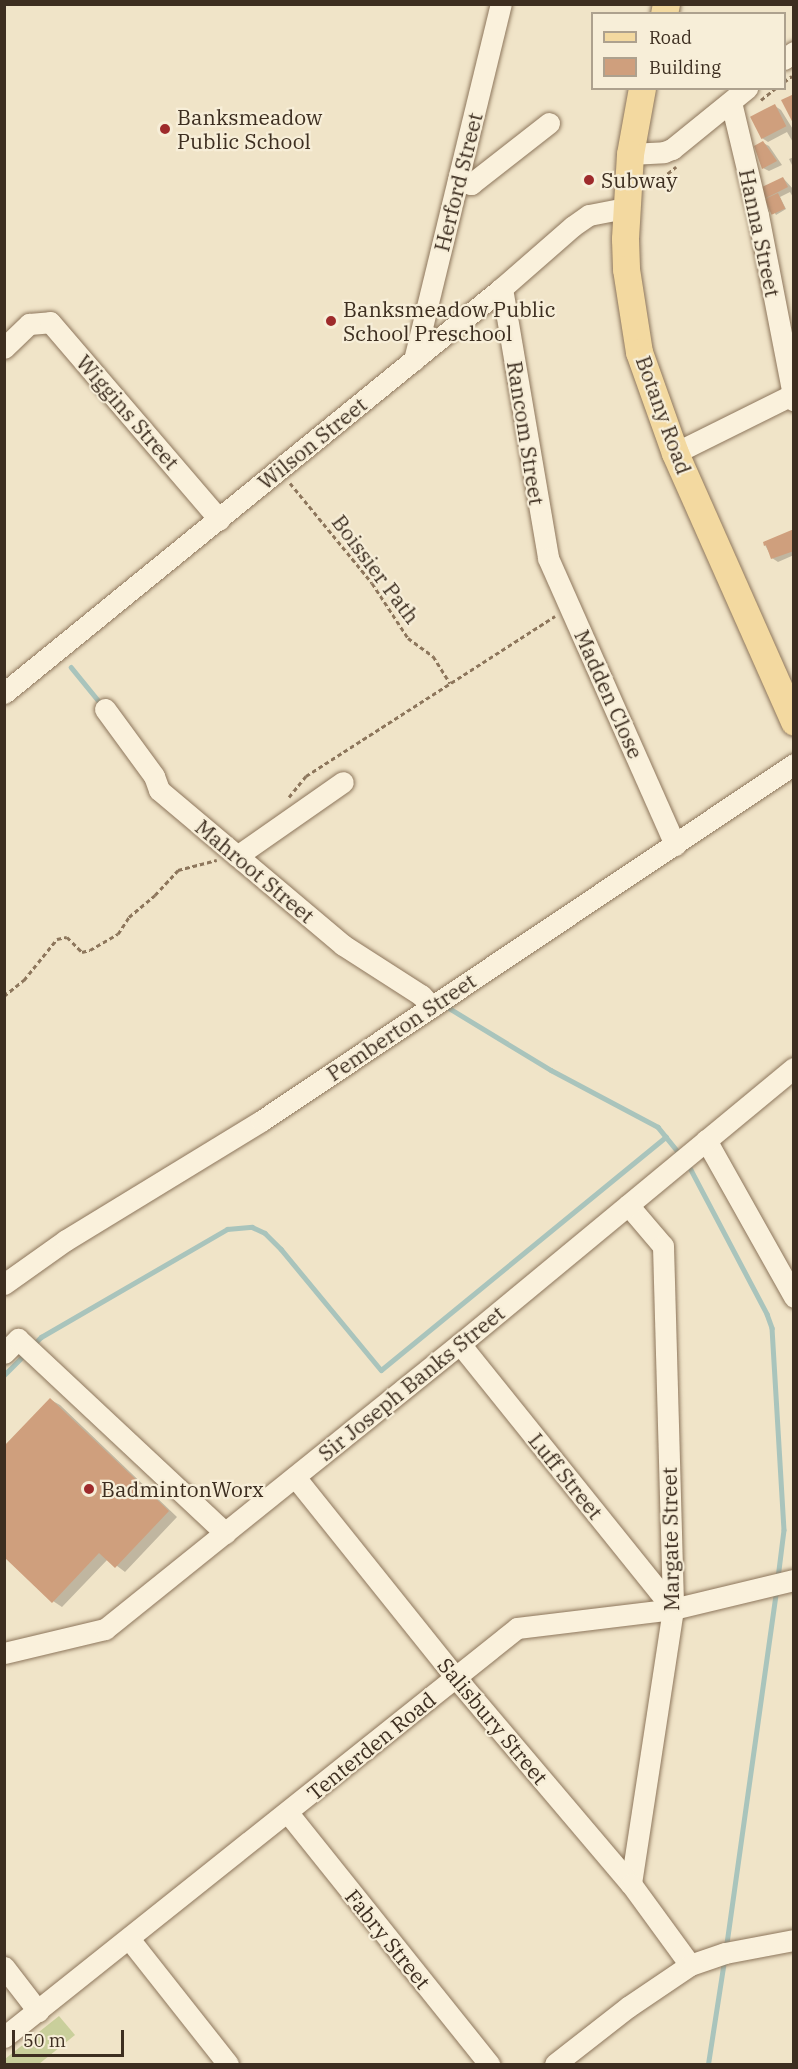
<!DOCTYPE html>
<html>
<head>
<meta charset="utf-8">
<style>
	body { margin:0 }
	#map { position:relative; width:798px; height:2069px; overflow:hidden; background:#f0e4c8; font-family:"IBM Plex Serif",serif }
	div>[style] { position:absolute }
	.green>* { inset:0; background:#c9cf9b }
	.shadow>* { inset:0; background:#0003 }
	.stream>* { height:4.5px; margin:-2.25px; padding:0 2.25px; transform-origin:2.25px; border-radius:2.25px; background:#a9c4bc }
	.building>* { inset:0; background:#cf9f7d; transform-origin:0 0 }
	.path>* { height:3px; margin-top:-1.5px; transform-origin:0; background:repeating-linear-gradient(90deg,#8d765c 0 4.5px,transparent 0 7.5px) }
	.roads { filter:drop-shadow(0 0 2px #8d765c) drop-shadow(0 0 2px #8d765c) }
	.minor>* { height:21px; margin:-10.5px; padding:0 10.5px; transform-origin:10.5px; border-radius:10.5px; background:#faf1dc }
	.major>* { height:27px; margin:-13.5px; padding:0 13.5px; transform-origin:13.5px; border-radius:13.5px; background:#f3d9a0 }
	.dots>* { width:16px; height:16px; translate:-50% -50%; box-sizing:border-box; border:3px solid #f7eed8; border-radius:50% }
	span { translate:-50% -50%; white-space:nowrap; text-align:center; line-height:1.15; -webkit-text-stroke:4.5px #f7eed8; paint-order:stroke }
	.poi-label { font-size:21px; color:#3d2e20 }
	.left { translate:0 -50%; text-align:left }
	.street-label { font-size:21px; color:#3d2e20 }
	.frame { position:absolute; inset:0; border:6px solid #3d2e20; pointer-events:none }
	.legend { position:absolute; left:591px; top:12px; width:195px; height:78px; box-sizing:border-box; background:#f7eed8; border:2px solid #ada18e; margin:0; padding:8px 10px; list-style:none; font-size:18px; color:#3d2e20 }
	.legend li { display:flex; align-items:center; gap:12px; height:30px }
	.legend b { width:30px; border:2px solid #ada18e }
	.scale { position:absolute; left:12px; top:2030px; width:112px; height:27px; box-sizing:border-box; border:3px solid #3d2e20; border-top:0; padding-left:8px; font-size:18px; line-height:21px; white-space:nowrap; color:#3d2e20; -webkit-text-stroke:4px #f7eed8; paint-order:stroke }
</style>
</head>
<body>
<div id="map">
	<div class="green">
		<div style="clip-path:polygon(59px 2016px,75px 2035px,39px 2064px,5px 2064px,5px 2059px)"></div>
	</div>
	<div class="shadow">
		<div style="clip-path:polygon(775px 106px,781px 110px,794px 131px,794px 144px,787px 132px,768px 142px,762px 138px)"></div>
		<div style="clip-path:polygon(763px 143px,769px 146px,782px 165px,769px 171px,763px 168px)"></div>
		<div style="clip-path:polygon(794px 157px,794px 169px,789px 159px)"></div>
		<div style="clip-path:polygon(783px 178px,794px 190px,794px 199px,790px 192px,780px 197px,786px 209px,776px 215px,766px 198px)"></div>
		<div style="clip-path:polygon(794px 530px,794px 555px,778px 562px,772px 558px,765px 545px)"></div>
		<div style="clip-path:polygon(51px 1400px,60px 1405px,177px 1517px,125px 1572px,108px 1559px,62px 1607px,53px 1601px)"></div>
	</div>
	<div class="stream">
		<div style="left:71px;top:667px;width:49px;rotate:50.8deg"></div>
		<div style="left:444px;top:1005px;width:125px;rotate:31.3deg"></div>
		<div style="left:551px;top:1070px;width:121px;rotate:28deg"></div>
		<div style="left:658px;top:1127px;width:36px;rotate:51deg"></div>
		<div style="left:688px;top:1164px;width:170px;rotate:62.2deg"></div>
		<div style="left:767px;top:1314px;width:15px;rotate:70deg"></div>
		<div style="left:772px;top:1328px;width:202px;rotate:86.6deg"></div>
		<div style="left:784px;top:1530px;width:48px;rotate:97.1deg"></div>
		<div style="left:33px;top:1345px;width:11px;rotate:-45deg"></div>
		<div style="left:41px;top:1337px;width:215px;rotate:-30.1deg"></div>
		<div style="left:227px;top:1229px;width:25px;rotate:-5deg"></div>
		<div style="left:252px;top:1227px;width:14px;rotate:25deg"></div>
		<div style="left:265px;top:1233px;width:23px;rotate:45deg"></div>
		<div style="left:281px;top:1249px;width:157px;rotate:50.4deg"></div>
		<div style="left:381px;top:1370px;width:368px;rotate:-39.3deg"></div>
		<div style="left:4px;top:1375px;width:31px;rotate:-45deg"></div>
		<div style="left:726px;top:1947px;width:360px;rotate:-82deg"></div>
		<div style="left:708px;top:2064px;width:104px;rotate:-81.2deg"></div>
	</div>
	<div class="building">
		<div style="clip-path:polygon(794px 94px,794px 125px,781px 100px)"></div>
		<div style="left:775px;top:104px;width:25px;height:28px;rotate:63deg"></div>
		<div style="clip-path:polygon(763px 141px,777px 161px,762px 169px,754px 146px)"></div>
		<div style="clip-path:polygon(783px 177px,788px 187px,764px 199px,762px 187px)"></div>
		<div style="left:778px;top:193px;width:17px;height:15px;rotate:65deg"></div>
		<div style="clip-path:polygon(794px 529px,794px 551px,771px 559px,766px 545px,764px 546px,763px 542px)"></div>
		<div style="clip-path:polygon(50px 1398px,169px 1511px,115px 1568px,99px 1553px,52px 1603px,4px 1557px,4px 1446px)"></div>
	</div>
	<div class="path">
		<div style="left:784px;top:82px;width:10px;rotate:-37deg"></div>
		<div style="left:761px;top:100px;width:19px;rotate:-39deg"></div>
		<div style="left:656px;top:183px;width:26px;rotate:-39deg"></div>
		<div style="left:290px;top:483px;width:129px;rotate:50.6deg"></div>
		<div style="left:372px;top:583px;width:66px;rotate:56.8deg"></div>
		<div style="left:408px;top:638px;width:31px;rotate:36deg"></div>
		<div style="left:433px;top:656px;width:32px;rotate:58deg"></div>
		<div style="left:289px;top:797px;width:27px;rotate:-51deg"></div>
		<div style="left:306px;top:776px;width:296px;rotate:-32.7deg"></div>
		<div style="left:4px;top:996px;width:26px;rotate:-39deg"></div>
		<div style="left:24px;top:980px;width:53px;rotate:-51.2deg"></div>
		<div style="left:57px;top:939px;width:10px;rotate:-11deg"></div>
		<div style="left:67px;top:937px;width:21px;rotate:45deg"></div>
		<div style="left:82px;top:952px;width:8px;rotate:-14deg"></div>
		<div style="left:90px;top:950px;width:32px;rotate:-30deg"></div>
		<div style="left:118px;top:934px;width:20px;rotate:-57deg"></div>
		<div style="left:129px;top:917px;width:34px;rotate:-40deg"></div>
		<div style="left:155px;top:895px;width:34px;rotate:-47deg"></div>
		<div style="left:178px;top:870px;width:40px;rotate:-14.4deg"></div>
	</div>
	<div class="roads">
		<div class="minor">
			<div style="left:784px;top:59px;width:12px;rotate:-35deg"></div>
			<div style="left:731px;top:102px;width:116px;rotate:76.6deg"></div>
			<div style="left:758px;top:215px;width:189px;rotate:79deg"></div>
			<div style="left:630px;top:154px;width:34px;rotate:-3deg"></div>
			<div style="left:664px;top:152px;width:9px;rotate:-21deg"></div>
			<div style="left:672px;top:149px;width:97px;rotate:-39.1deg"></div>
			<div style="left:458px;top:180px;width:14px;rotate:17deg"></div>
			<div style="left:471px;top:184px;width:99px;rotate:-38deg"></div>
			<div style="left:502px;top:288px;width:274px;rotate:80.3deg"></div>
			<div style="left:548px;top:558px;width:314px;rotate:66.1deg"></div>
			<div style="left:4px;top:348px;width:35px;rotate:-44deg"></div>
			<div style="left:29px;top:324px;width:21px;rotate:-5deg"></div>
			<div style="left:50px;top:322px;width:260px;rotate:49.4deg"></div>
			<div style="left:414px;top:360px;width:366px;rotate:-76.3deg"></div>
			<div style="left:675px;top:453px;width:133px;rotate:-26.4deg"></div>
			<div style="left:4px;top:693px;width:642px;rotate:-39.12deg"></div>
			<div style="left:502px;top:288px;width:94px;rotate:-41.1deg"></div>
			<div style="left:573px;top:226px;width:19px;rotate:-35deg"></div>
			<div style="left:589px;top:215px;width:38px;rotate:-11deg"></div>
			<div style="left:105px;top:709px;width:83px;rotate:53.8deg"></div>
			<div style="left:154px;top:776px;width:15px;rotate:70deg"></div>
			<div style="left:159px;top:790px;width:241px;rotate:40.1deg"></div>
			<div style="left:343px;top:945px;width:93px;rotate:32.7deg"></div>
			<div style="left:421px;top:995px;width:16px;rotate:47deg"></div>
			<div style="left:237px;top:856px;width:129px;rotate:-34.9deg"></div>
			<div style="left:706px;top:1140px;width:180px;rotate:60.7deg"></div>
			<div style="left:628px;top:1205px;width:54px;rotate:49.5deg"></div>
			<div style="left:663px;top:1246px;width:363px;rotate:88.4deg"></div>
			<div style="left:673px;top:1609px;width:278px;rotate:98.7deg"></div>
			<div style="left:4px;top:1284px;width:76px;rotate:-35.4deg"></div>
			<div style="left:66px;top:1240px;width:228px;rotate:-31.4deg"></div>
			<div style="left:261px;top:1121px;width:642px;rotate:-33.81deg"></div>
			<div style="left:460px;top:1344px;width:340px;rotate:51.2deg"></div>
			<div style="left:4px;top:1353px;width:20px;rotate:-45deg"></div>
			<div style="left:18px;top:1339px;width:284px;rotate:43.1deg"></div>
			<div style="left:295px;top:1477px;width:258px;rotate:51.3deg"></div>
			<div style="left:456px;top:1678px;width:270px;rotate:49.7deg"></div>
			<div style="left:631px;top:1884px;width:100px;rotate:53.9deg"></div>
			<div style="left:4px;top:1653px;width:104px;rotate:-13.4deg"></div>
			<div style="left:105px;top:1629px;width:455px;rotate:-38.8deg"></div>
			<div style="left:460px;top:1344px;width:433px;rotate:-39.6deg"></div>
			<div style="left:288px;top:1813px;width:322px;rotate:51.3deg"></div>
			<div style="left:130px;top:1940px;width:158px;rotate:51.7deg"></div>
			<div style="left:4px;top:1967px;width:56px;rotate:52.3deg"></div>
			<div style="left:4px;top:2037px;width:656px;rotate:-38.56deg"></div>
			<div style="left:517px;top:1628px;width:157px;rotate:-6.9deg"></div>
			<div style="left:673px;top:1609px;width:124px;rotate:-13.5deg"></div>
			<div style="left:555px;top:2064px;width:93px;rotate:-38deg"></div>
			<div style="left:628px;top:2007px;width:75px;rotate:-34.1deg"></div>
			<div style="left:690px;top:1965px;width:37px;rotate:-19deg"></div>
			<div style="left:725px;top:1953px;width:70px;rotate:-10.7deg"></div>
		</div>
		<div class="major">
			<div style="left:664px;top:14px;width:10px;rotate:-79deg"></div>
			<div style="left:642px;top:88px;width:67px;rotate:100.3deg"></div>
			<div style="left:630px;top:154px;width:85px;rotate:93.4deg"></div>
			<div style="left:625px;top:239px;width:30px;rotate:88deg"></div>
			<div style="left:626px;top:269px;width:84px;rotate:81.1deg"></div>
			<div style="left:639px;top:352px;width:107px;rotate:70.4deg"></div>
			<div style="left:675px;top:453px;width:294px;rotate:66.1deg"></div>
		</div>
	</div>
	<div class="dots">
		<div style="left:165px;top:129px;background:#9e2a2b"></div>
		<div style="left:589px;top:180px;background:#9e2a2b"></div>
		<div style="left:331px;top:321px;background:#9e2a2b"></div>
		<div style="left:89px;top:1489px;background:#9e2a2b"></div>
	</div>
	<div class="poi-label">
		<span class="left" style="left:177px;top:129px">Banksmeadow<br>Public School</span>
		<span class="left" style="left:601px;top:180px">Subway</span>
		<span class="left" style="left:343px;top:321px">Banksmeadow Public<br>School Preschool</span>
		<span class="left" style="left:101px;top:1489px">BadmintonWorx</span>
	</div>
	<div class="street-label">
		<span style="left:458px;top:182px;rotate:-76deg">Herford Street</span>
		<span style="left:760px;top:233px;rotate:78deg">Hanna Street</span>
		<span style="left:128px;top:412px;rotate:49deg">Wiggins Street</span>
		<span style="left:664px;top:415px;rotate:70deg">Botany Road</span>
		<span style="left:526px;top:433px;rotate:81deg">Rancom Street</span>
		<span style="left:312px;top:443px;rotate:-39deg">Wilson Street</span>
		<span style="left:376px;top:569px;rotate:53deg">Boissier Path</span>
		<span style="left:609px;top:694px;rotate:66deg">Madden Close</span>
		<span style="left:255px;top:871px;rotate:40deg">Mahroot Street</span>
		<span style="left:401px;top:1027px;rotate:-34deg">Pemberton Street</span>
		<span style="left:411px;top:1383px;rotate:-39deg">Sir Joseph Banks Street</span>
		<span style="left:566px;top:1476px;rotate:51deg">Luff Street</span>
		<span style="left:670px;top:1539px;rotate:-91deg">Margate Street</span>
		<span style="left:493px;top:1721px;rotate:50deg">Salisbury Street</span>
		<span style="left:371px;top:1746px;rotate:-39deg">Tenterden Road</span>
		<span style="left:388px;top:1939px;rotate:51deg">Fabry Street</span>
	</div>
	<div class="frame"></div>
	<ul class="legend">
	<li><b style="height:8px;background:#f3d9a0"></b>Road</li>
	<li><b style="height:16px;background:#cf9f7d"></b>Building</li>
	</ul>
	<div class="scale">50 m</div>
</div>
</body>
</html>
